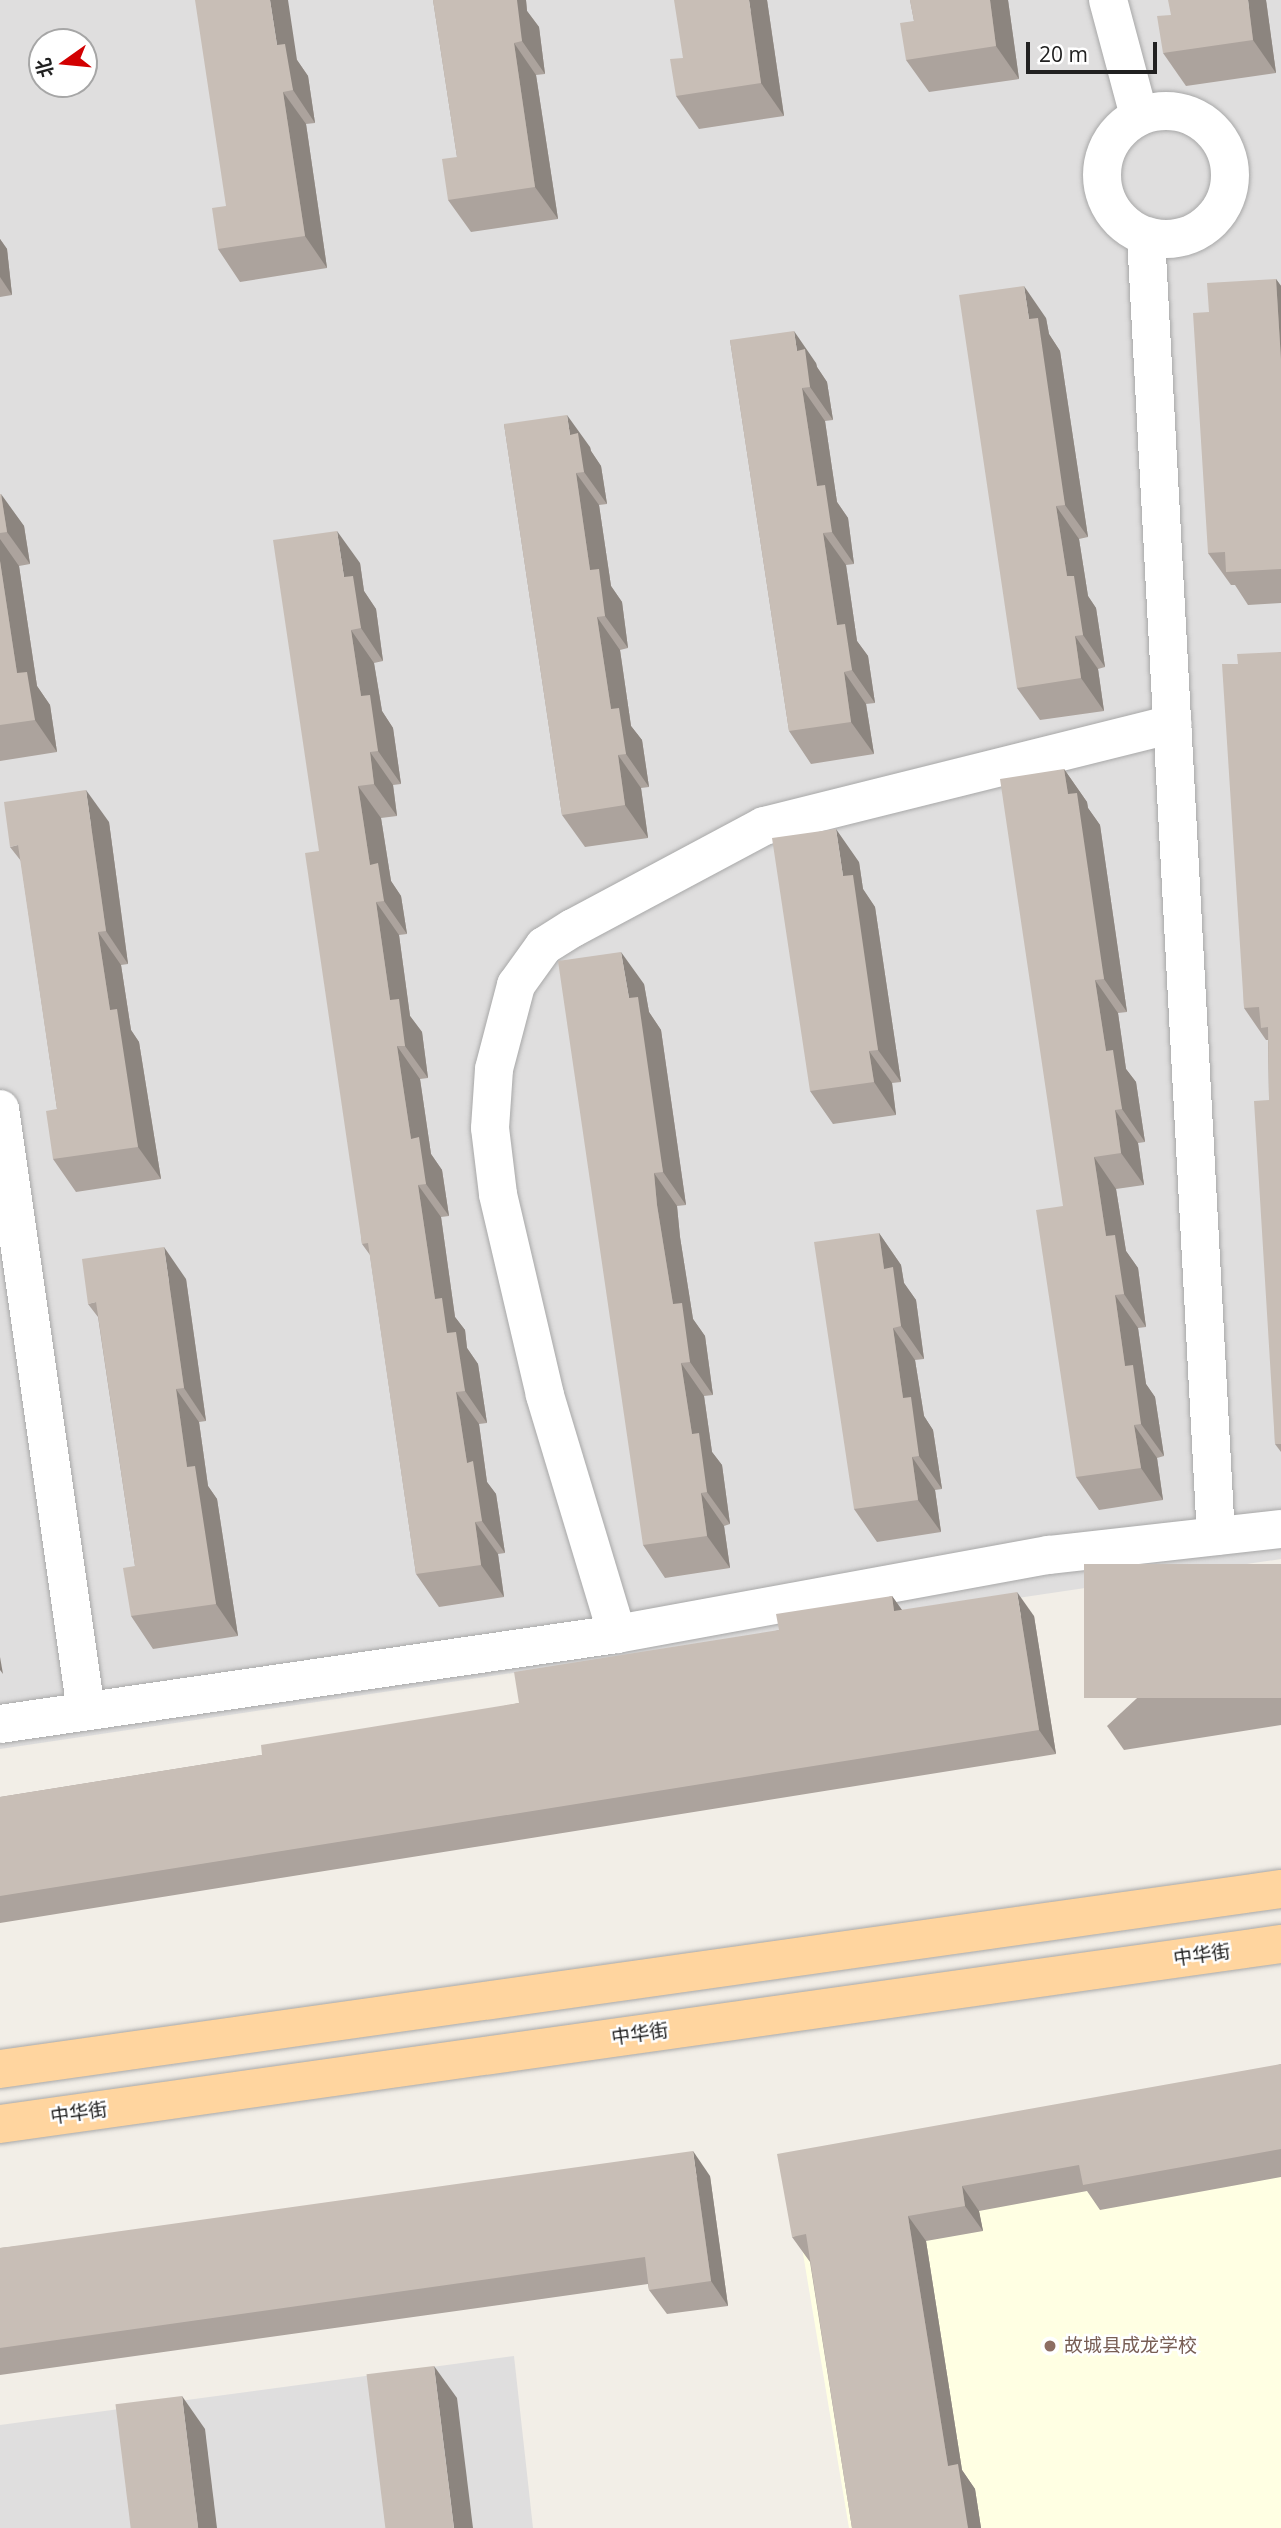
<!DOCTYPE html>
<html>
<head>
<meta charset="utf-8">
<style>
	body { margin:0 }
	#map { position:relative; width:1281px; height:2528px; overflow:hidden; background:#f2eee7; font-family:"Open Sans","Noto Sans SC",sans-serif }
	div>[style] { position:absolute }
	.residential>* { inset:0; background:#dfdede }
	.education>* { inset:0; background:#ffffe3 }
	.roads { filter:drop-shadow(0 0 2px #a8a8a8) drop-shadow(0 0 2px #a8a8a8) }
	.minor>* { height:38px; margin:-19px; padding:0 19px; transform-origin:19px; border-radius:19px; background:#fff }
	.minor>.ring { margin:-19px; padding:0; box-sizing:content-box; background:none; border:38px solid #fff; border-radius:50% }
	.major>* { height:38px; margin:-19px; padding:0 19px; transform-origin:19px; border-radius:19px; background:#ffd59f }
	.wall>* { inset:0; background:#aca39d }
	.shaded-wall>* { inset:0; background:#8c857f }
	.building>* { inset:0; background:#c8beb6; transform-origin:0 0 }
	.dots>* { width:19px; height:19px; translate:-50% -50%; box-sizing:border-box; border:4px solid #fff; border-radius:50% }
	span { translate:-50% -50%; white-space:nowrap; text-align:center; line-height:1.15; -webkit-text-stroke:5px #fff; paint-order:stroke }
	.street-label { font-size:19px; color:#212121 }
	.education-label { font-size:19px; color:#785e54 }
	.left { translate:0 -50%; text-align:left }
	.north { position:absolute; left:28px; top:28px; width:70px; height:70px; box-sizing:border-box; background:#fff; border:2px solid #a6a6a6; border-radius:50%; rotate:255deg; font-size:19px; font-weight:700; line-height:28px; text-align:center; color:#212121 }
	.north::after { content:''; display:block; margin:auto; width:24px; height:32px; background:#d20001; clip-path:polygon(50% 0,100% 100%,50% 72%,0 100%) }
	.scale { position:absolute; left:1026px; top:42px; width:131px; height:32px; box-sizing:border-box; border:4px solid #212121; border-top:0; padding-left:9px; font-size:21px; line-height:24px; white-space:nowrap; color:#212121; -webkit-text-stroke:5px #fff; paint-order:stroke }
</style>
</head>
<body>
<div id="map">
	<div class="residential">
		<div style="clip-path:polygon(evenodd,0 0,1281px 0,1281px 1559px,0 1749px,0 0,42px 42px,84px 42px,84px 84px,42px 84px,42px 42px)"></div>
		<div style="clip-path:polygon(514px 2356px,533px 2528px,0 2528px,0 2425px)"></div>
	</div>
	<div class="education">
		<div style="clip-path:polygon(1281px 2082px,1281px 2528px,849px 2528px,788px 2164px)"></div>
	</div>
	<div class="roads">
		<div class="minor">
			<div style="left:1108px;top:0;width:120px;rotate:75deg"></div>
			<div class="ring" style="left:1102px;top:111px;width:90px;height:90px"></div>
			<div style="left:1146px;top:236px;width:1302px;rotate:86.92deg"></div>
			<div style="left:0;top:1109px;width:608px;rotate:81.87deg"></div>
			<div style="left:617px;top:1634px;width:250px;rotate:-106.8deg"></div>
			<div style="left:545px;top:1395px;width:206px;rotate:-103.2deg"></div>
			<div style="left:498px;top:1194px;width:66px;rotate:-96.9deg"></div>
			<div style="left:490px;top:1128px;width:59px;rotate:-86.1deg"></div>
			<div style="left:494px;top:1069px;width:87px;rotate:-75.3deg"></div>
			<div style="left:516px;top:985px;width:48px;rotate:-54.3deg"></div>
			<div style="left:544px;top:946px;width:34px;rotate:-32deg"></div>
			<div style="left:573px;top:928px;width:217px;rotate:-28.1deg"></div>
			<div style="left:764px;top:826px;width:421px;rotate:-14deg"></div>
			<div style="left:0;top:1724px;width:624px;rotate:-8.3deg"></div>
			<div style="left:617px;top:1634px;width:439px;rotate:-10.4deg"></div>
			<div style="left:1049px;top:1555px;width:233px;rotate:-6.4deg"></div>
		</div>
		<div class="major">
			<div style="left:0;top:2069px;width:1294px;rotate:-8deg"></div>
			<div style="left:0;top:2124px;width:1294px;rotate:-8deg"></div>
		</div>
	</div>
	<div class="wall">
		<div style="clip-path:polygon(433px 0,526px 0,527px 11px,539px 27px,545px 74px,536px 75px,558px 219px,471px 232px,448px 200px,457px 157px)"></div>
		<div style="clip-path:polygon(767px 0,784px 116px,699px 129px,676px 96px,683px 58px)"></div>
		<div style="clip-path:polygon(910px 0,1008px 0,1019px 79px,929px 92px,906px 60px,914px 21px)"></div>
		<div style="clip-path:polygon(1266px 0,1276px 73px,1186px 86px,1163px 53px)"></div>
		<div style="clip-path:polygon(297px 60px,308px 76px,315px 123px,306px 124px,327px 268px,240px 282px,218px 249px,226px 206px)"></div>
		<div style="clip-path:polygon(0 239px,7px 249px,12px 295px,0 297px)"></div>
		<div style="clip-path:polygon(1276px 279px,1281px 286px,1281px 603px,1248px 605px,1235px 585px,1231px 585px,1208px 553px,1209px 312px)"></div>
		<div style="clip-path:polygon(1046px 318px,1049px 334px,1060px 351px,1088px 537px,1079px 539px,1088px 596px,1096px 608px,1105px 667px,1098px 669px,1104px 711px,1040px 720px,1017px 688px)"></div>
		<div style="clip-path:polygon(730px 340px,816px 363px,817px 367px,827px 382px,833px 420px,825px 421px,837px 502px,848px 518px,854px 564px,846px 565px,857px 641px,868px 656px,875px 703px,866px 704px,874px 754px,811px 764px,789px 731px)"></div>
		<div style="clip-path:polygon(504px 424px,590px 447px,591px 451px,601px 466px,607px 504px,599px 505px,611px 586px,622px 602px,628px 648px,620px 650px,631px 726px,642px 740px,649px 787px,641px 788px,648px 838px,585px 847px,562px 815px)"></div>
		<div style="clip-path:polygon(0 494px,24px 526px,30px 564px,19px 566px,37px 686px,50px 705px,57px 752px,0 761px)"></div>
		<div style="clip-path:polygon(360px 563px,364px 591px,376px 609px,383px 661px,374px 663px,382px 711px,393px 728px,401px 784px,393px 785px,397px 816px,381px 818px,391px 881px,401px 896px,407px 934px,399px 935px,410px 1016px,422px 1032px,428px 1078px,420px 1079px,431px 1154px,442px 1170px,449px 1216px,441px 1217px,455px 1317px,465px 1330px,467px 1348px,478px 1364px,487px 1423px,479px 1424px,487px 1482px,496px 1494px,505px 1553px,498px 1554px,504px 1597px,439px 1607px,416px 1574px,370px 1255px,362px 1244px,319px 851px)"></div>
		<div style="clip-path:polygon(1281px 652px,1281px 1452px,1275px 1444px,1268px 1040px,1266px 1040px,1244px 1008px,1238px 664px)"></div>
		<div style="clip-path:polygon(1064px 769px,1087px 802px,1088px 808px,1100px 825px,1127px 1012px,1118px 1013px,1126px 1069px,1136px 1082px,1145px 1142px,1138px 1143px,1144px 1185px,1116px 1189px,1126px 1251px,1138px 1268px,1146px 1327px,1138px 1328px,1146px 1384px,1155px 1397px,1164px 1456px,1157px 1458px,1163px 1500px,1099px 1510px,1076px 1477px,1063px 1206px)"></div>
		<div style="clip-path:polygon(109px 822px,128px 964px,121px 965px,131px 1030px,139px 1042px,161px 1179px,76px 1192px,53px 1159px,57px 1109px,21px 861px,10px 847px)"></div>
		<div style="clip-path:polygon(859px 862px,863px 889px,875px 907px,901px 1082px,892px 1083px,896px 1115px,833px 1124px,810px 1091px)"></div>
		<div style="clip-path:polygon(644px 984px,649px 1012px,661px 1030px,686px 1205px,677px 1206px,680px 1237px,693px 1319px,705px 1336px,713px 1395px,704px 1396px,712px 1452px,722px 1465px,730px 1524px,724px 1526px,730px 1568px,665px 1578px,643px 1545px)"></div>
		<div style="clip-path:polygon(879px 1233px,901px 1265px,904px 1283px,916px 1300px,924px 1359px,915px 1360px,924px 1416px,933px 1430px,942px 1489px,935px 1490px,941px 1532px,877px 1542px,854px 1509px)"></div>
		<div style="clip-path:polygon(186px 1279px,206px 1421px,199px 1422px,208px 1486px,217px 1499px,238px 1636px,153px 1649px,131px 1616px,135px 1566px,98px 1317px,88px 1304px)"></div>
		<div style="clip-path:polygon(1281px 1564px,1281px 1725px,1124px 1750px,1107px 1726px)"></div>
		<div style="clip-path:polygon(892px 1596px,902px 1610px,1034px 1616px,1056px 1754px,0 1923px,0 1797px,262px 1755px,519px 1703px,779px 1630px)"></div>
		<div style="clip-path:polygon(1281px 2064px,1281px 2177px,1100px 2210px,1087px 2191px,979px 2211px,983px 2231px,926px 2241px,962px 2470px,975px 2489px,981px 2528px,852px 2528px,810px 2262px,792px 2237px)"></div>
		<div style="clip-path:polygon(710px 2176px,728px 2306px,667px 2314px,649px 2290px,648px 2284px,0 2375px,0 2248px)"></div>
	</div>
	<div class="shaded-wall">
		<div style="clip-path:polygon(270px 0,288px 0,297px 60px,308px 76px,315px 123px,293px 90px,277px 45px)"></div>
		<div style="clip-path:polygon(510px 0,526px 0,527px 11px,539px 27px,545px 74px,522px 41px)"></div>
		<div style="clip-path:polygon(749px 0,767px 0,784px 116px,761px 83px)"></div>
		<div style="clip-path:polygon(990px 0,1008px 0,1019px 79px,996px 46px)"></div>
		<div style="clip-path:polygon(1248px 0,1266px 0,1276px 73px,1253px 40px)"></div>
		<div style="clip-path:polygon(514px 43px,536px 75px,558px 219px,535px 187px)"></div>
		<div style="clip-path:polygon(283px 92px,306px 124px,327px 268px,305px 236px)"></div>
		<div style="clip-path:polygon(0 239px,7px 249px,12px 295px,0 277px)"></div>
		<div style="clip-path:polygon(1276px 279px,1281px 286px,1281px 360px)"></div>
		<div style="clip-path:polygon(1024px 286px,1046px 318px,1049px 334px,1060px 351px,1088px 537px,1065px 505px,1029px 319px)"></div>
		<div style="clip-path:polygon(794px 331px,816px 363px,817px 367px,827px 382px,833px 420px,810px 387px,797px 351px)"></div>
		<div style="clip-path:polygon(802px 388px,825px 421px,837px 502px,848px 518px,854px 564px,832px 532px,817px 486px)"></div>
		<div style="clip-path:polygon(567px 415px,590px 447px,591px 451px,601px 466px,607px 504px,584px 472px,570px 435px)"></div>
		<div style="clip-path:polygon(576px 473px,599px 505px,611px 586px,622px 602px,628px 648px,605px 616px,590px 570px)"></div>
		<div style="clip-path:polygon(1px 494px,24px 526px,30px 564px,7px 532px)"></div>
		<div style="clip-path:polygon(1056px 506px,1079px 539px,1088px 596px,1096px 608px,1105px 667px,1083px 635px,1067px 576px)"></div>
		<div style="clip-path:polygon(337px 531px,360px 563px,364px 591px,376px 609px,383px 661px,361px 628px,344px 577px)"></div>
		<div style="clip-path:polygon(823px 533px,846px 565px,857px 641px,868px 656px,875px 703px,852px 670px,837px 625px)"></div>
		<div style="clip-path:polygon(0 539px,19px 566px,37px 686px,50px 705px,57px 752px,35px 720px,17px 673px,0 561px)"></div>
		<div style="clip-path:polygon(597px 617px,620px 650px,631px 726px,642px 740px,649px 787px,626px 754px,611px 709px)"></div>
		<div style="clip-path:polygon(351px 630px,374px 663px,382px 711px,393px 728px,401px 784px,378px 751px,361px 696px)"></div>
		<div style="clip-path:polygon(1075px 636px,1098px 669px,1104px 711px,1081px 678px)"></div>
		<div style="clip-path:polygon(844px 672px,866px 704px,874px 754px,851px 722px)"></div>
		<div style="clip-path:polygon(370px 752px,393px 785px,397px 816px,374px 784px)"></div>
		<div style="clip-path:polygon(618px 755px,641px 788px,648px 838px,625px 805px)"></div>
		<div style="clip-path:polygon(1064px 769px,1087px 802px,1088px 808px,1100px 825px,1127px 1012px,1104px 979px,1068px 794px)"></div>
		<div style="clip-path:polygon(358px 786px,381px 818px,391px 881px,401px 896px,407px 934px,384px 901px,370px 865px)"></div>
		<div style="clip-path:polygon(86px 790px,109px 822px,128px 964px,106px 931px)"></div>
		<div style="clip-path:polygon(836px 829px,859px 862px,863px 889px,875px 907px,901px 1082px,878px 1050px,843px 876px)"></div>
		<div style="clip-path:polygon(376px 902px,399px 935px,410px 1016px,422px 1032px,428px 1078px,405px 1046px,390px 1000px)"></div>
		<div style="clip-path:polygon(98px 932px,121px 965px,131px 1030px,139px 1042px,161px 1179px,138px 1147px,110px 1010px)"></div>
		<div style="clip-path:polygon(621px 952px,644px 984px,649px 1012px,661px 1030px,686px 1205px,663px 1172px,629px 998px)"></div>
		<div style="clip-path:polygon(1095px 980px,1118px 1013px,1126px 1069px,1136px 1082px,1145px 1142px,1122px 1109px,1106px 1051px)"></div>
		<div style="clip-path:polygon(397px 1046px,420px 1079px,431px 1154px,442px 1170px,449px 1216px,426px 1184px,411px 1139px)"></div>
		<div style="clip-path:polygon(869px 1051px,892px 1083px,896px 1115px,874px 1082px)"></div>
		<div style="clip-path:polygon(1115px 1110px,1138px 1143px,1144px 1185px,1121px 1153px)"></div>
		<div style="clip-path:polygon(1094px 1157px,1116px 1189px,1126px 1251px,1138px 1268px,1146px 1327px,1124px 1294px,1106px 1236px)"></div>
		<div style="clip-path:polygon(654px 1173px,677px 1206px,680px 1237px,693px 1319px,705px 1336px,713px 1395px,690px 1362px,673px 1304px,657px 1205px)"></div>
		<div style="clip-path:polygon(418px 1185px,441px 1217px,455px 1317px,465px 1330px,467px 1348px,478px 1364px,487px 1423px,465px 1391px,447px 1333px,435px 1299px)"></div>
		<div style="clip-path:polygon(879px 1233px,901px 1265px,904px 1283px,916px 1300px,924px 1359px,901px 1326px,884px 1269px)"></div>
		<div style="clip-path:polygon(164px 1247px,186px 1279px,206px 1421px,184px 1388px)"></div>
		<div style="clip-path:polygon(1115px 1295px,1138px 1328px,1146px 1384px,1155px 1397px,1164px 1456px,1141px 1424px,1125px 1366px)"></div>
		<div style="clip-path:polygon(893px 1328px,915px 1360px,924px 1416px,933px 1430px,942px 1489px,919px 1456px,903px 1398px)"></div>
		<div style="clip-path:polygon(681px 1363px,704px 1396px,712px 1452px,722px 1465px,730px 1524px,707px 1492px,692px 1434px)"></div>
		<div style="clip-path:polygon(176px 1389px,199px 1422px,208px 1486px,217px 1499px,238px 1636px,216px 1604px,187px 1467px)"></div>
		<div style="clip-path:polygon(456px 1392px,479px 1424px,487px 1482px,496px 1494px,505px 1553px,482px 1521px,467px 1463px)"></div>
		<div style="clip-path:polygon(1134px 1425px,1157px 1458px,1163px 1500px,1141px 1468px)"></div>
		<div style="clip-path:polygon(912px 1457px,935px 1490px,941px 1532px,918px 1500px)"></div>
		<div style="clip-path:polygon(701px 1493px,724px 1526px,730px 1568px,707px 1536px)"></div>
		<div style="clip-path:polygon(475px 1522px,498px 1554px,504px 1597px,481px 1565px)"></div>
		<div style="clip-path:polygon(1017px 1592px,1034px 1616px,1056px 1754px,1039px 1730px)"></div>
		<div style="clip-path:polygon(892px 1596px,909px 1620px,894px 1611px)"></div>
		<div style="clip-path:polygon(0 1657px,3px 1674px,0 1670px)"></div>
		<div style="clip-path:polygon(693px 2151px,710px 2176px,728px 2306px,711px 2281px)"></div>
		<div style="clip-path:polygon(962px 2186px,979px 2211px,983px 2231px,965px 2206px)"></div>
		<div style="clip-path:polygon(908px 2216px,926px 2241px,962px 2470px,975px 2489px,981px 2528px,968px 2528px,948px 2466px)"></div>
		<div style="clip-path:polygon(434px 2366px,457px 2398px,473px 2528px,454px 2528px)"></div>
		<div style="clip-path:polygon(182px 2396px,205px 2429px,217px 2528px,198px 2528px)"></div>
	</div>
	<div class="building">
		<div style="clip-path:polygon(195px 0,270px 0,277px 45px,285px 44px,293px 90px,283px 92px,305px 236px,218px 249px,212px 208px,226px 206px)"></div>
		<div style="clip-path:polygon(433px 0,517px 0,522px 41px,514px 43px,535px 187px,448px 200px,442px 159px,457px 157px)"></div>
		<div style="clip-path:polygon(674px 0,749px 0,761px 83px,676px 96px,670px 59px,683px 58px)"></div>
		<div style="clip-path:polygon(910px 0,990px 0,996px 46px,906px 60px,900px 23px,914px 21px)"></div>
		<div style="clip-path:polygon(1168px 0,1248px 0,1253px 40px,1163px 53px,1157px 16px,1171px 15px)"></div>
		<div style="clip-path:polygon(1276px 279px,1281px 360px,1281px 569px,1226px 572px,1225px 552px,1208px 553px,1193px 313px,1209px 312px,1207px 283px)"></div>
		<div style="clip-path:polygon(1024px 286px,1029px 319px,1038px 318px,1065px 505px,1056px 506px,1067px 576px,1074px 576px,1083px 635px,1075px 636px,1081px 678px,1017px 688px,959px 295px)"></div>
		<div style="clip-path:polygon(794px 331px,797px 351px,805px 349px,810px 387px,802px 388px,817px 486px,825px 485px,832px 532px,823px 533px,837px 625px,845px 624px,852px 670px,844px 672px,851px 722px,789px 731px,730px 340px)"></div>
		<div style="clip-path:polygon(567px 415px,570px 435px,578px 433px,584px 472px,576px 473px,590px 570px,599px 569px,605px 616px,597px 617px,611px 709px,619px 708px,626px 754px,618px 755px,625px 805px,562px 815px,504px 424px)"></div>
		<div style="clip-path:polygon(0 494px,1px 494px,7px 532px,0 533px)"></div>
		<div style="clip-path:polygon(337px 531px,344px 577px,353px 576px,361px 628px,351px 630px,361px 696px,370px 695px,378px 751px,370px 752px,374px 784px,358px 786px,370px 865px,378px 863px,384px 901px,376px 902px,390px 1000px,399px 999px,405px 1046px,397px 1046px,411px 1139px,419px 1137px,426px 1184px,418px 1185px,435px 1299px,442px 1298px,447px 1333px,456px 1332px,465px 1391px,456px 1392px,467px 1463px,473px 1461px,482px 1521px,475px 1522px,481px 1565px,416px 1574px,368px 1243px,362px 1244px,305px 853px,319px 851px,273px 540px)"></div>
		<div style="clip-path:polygon(0 561px,17px 673px,27px 672px,35px 720px,0 725px)"></div>
		<div style="clip-path:polygon(1281px 652px,1281px 1444px,1275px 1444px,1254px 1101px,1269px 1100px,1268px 1027px,1261px 1028px,1259px 1007px,1244px 1008px,1222px 664px,1238px 664px,1237px 654px)"></div>
		<div style="clip-path:polygon(1064px 769px,1068px 794px,1077px 793px,1104px 979px,1095px 980px,1106px 1051px,1113px 1050px,1122px 1109px,1115px 1110px,1121px 1153px,1094px 1157px,1106px 1236px,1115px 1235px,1124px 1294px,1115px 1295px,1125px 1366px,1133px 1365px,1141px 1424px,1134px 1425px,1141px 1468px,1076px 1477px,1036px 1210px,1063px 1206px,1000px 779px)"></div>
		<div style="clip-path:polygon(86px 790px,106px 931px,98px 932px,110px 1010px,117px 1009px,138px 1147px,53px 1159px,46px 1111px,57px 1109px,18px 845px,10px 847px,4px 802px)"></div>
		<div style="clip-path:polygon(836px 829px,843px 876px,853px 875px,878px 1050px,869px 1051px,874px 1082px,810px 1091px,772px 838px)"></div>
		<div style="clip-path:polygon(621px 952px,629px 998px,638px 997px,663px 1172px,654px 1173px,657px 1205px,673px 1304px,682px 1303px,690px 1362px,681px 1363px,692px 1434px,699px 1433px,707px 1492px,701px 1493px,707px 1536px,643px 1545px,558px 961px)"></div>
		<div style="clip-path:polygon(879px 1233px,884px 1269px,893px 1267px,901px 1326px,893px 1328px,903px 1398px,911px 1397px,919px 1456px,912px 1457px,918px 1500px,854px 1509px,814px 1242px)"></div>
		<div style="clip-path:polygon(164px 1247px,184px 1388px,176px 1389px,187px 1467px,195px 1466px,216px 1604px,131px 1616px,123px 1568px,135px 1566px,96px 1302px,88px 1304px,82px 1259px)"></div>
		<div style="left:1281px;top:1564px;width:134px;height:197px;rotate:90deg"></div>
		<div style="clip-path:polygon(1017px 1592px,1039px 1730px,0 1896px,0 1797px,262px 1755px,261px 1745px,519px 1703px,514px 1672px,779px 1630px,776px 1614px,892px 1596px,894px 1611px)"></div>
		<div style="clip-path:polygon(1281px 2064px,1281px 2149px,1083px 2185px,1079px 2165px,962px 2186px,965px 2206px,908px 2216px,948px 2466px,958px 2464px,968px 2528px,852px 2528px,806px 2234px,792px 2237px,777px 2154px)"></div>
		<div style="clip-path:polygon(693px 2151px,711px 2281px,649px 2290px,645px 2257px,0 2348px,0 2248px)"></div>
		<div style="left:434px;top:2366px;width:163px;height:68px;rotate:83deg"></div>
		<div style="left:182px;top:2396px;width:133px;height:67px;rotate:83deg"></div>
	</div>
	<div class="dots">
		<div style="left:1050px;top:2346px;background:#8d6e63"></div>
	</div>
	<div class="street-label">
		<span style="left:1202px;top:1955px;rotate:-8deg">中华街</span>
		<span style="left:640px;top:2034px;rotate:-8deg">中华街</span>
		<span style="left:79px;top:2113px;rotate:-8deg">中华街</span>
	</div>
	<div class="education-label">
		<span class="left" style="left:1064px;top:2346px">故城县成龙学校</span>
	</div>
	<div class="north">北</div>
	<div class="scale">20 m</div>
</div>
</body>
</html>
